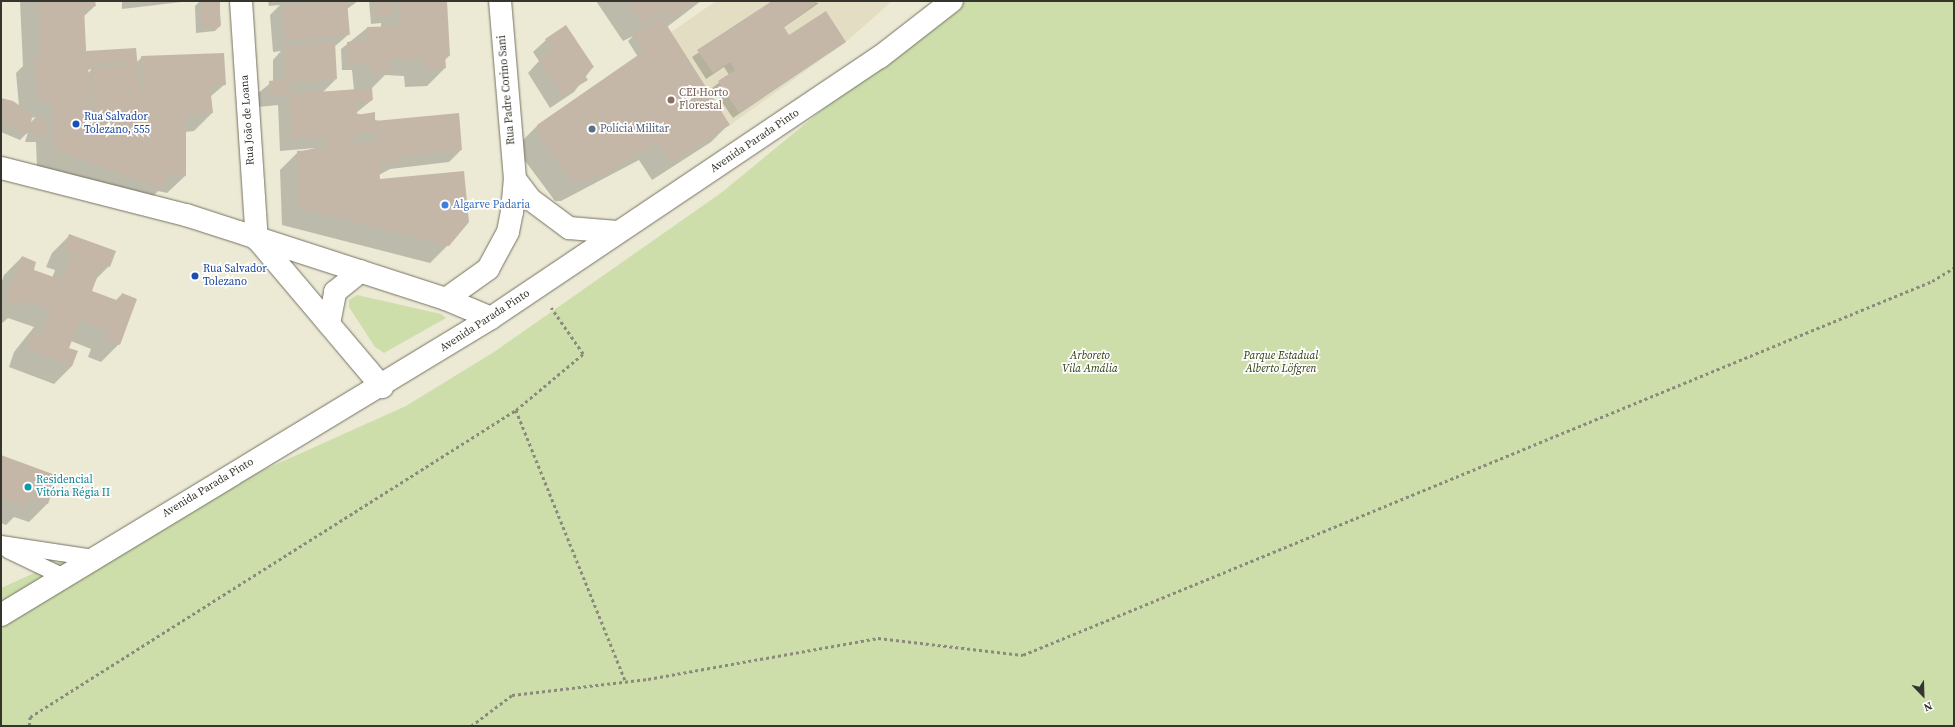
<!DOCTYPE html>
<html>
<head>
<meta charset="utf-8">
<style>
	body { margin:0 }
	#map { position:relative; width:1955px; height:727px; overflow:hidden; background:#ece9d5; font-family:"Source Serif 4",serif }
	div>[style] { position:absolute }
	.built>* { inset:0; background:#e3dec3 }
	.green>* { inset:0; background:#cddeab }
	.shadow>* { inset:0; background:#0003 }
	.building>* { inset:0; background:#c5b7a8; transform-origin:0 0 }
	.path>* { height:2.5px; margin-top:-1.25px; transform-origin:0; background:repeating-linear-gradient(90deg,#8c8a7c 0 3px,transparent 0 6px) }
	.roads { filter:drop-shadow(0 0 1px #757261) drop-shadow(0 0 1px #757261) }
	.service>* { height:16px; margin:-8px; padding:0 8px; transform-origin:8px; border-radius:8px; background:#fff }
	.minor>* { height:22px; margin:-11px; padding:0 11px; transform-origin:11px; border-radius:11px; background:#fff }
	.tertiary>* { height:22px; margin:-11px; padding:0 11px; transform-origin:11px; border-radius:11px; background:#fff }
	.secondary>* { height:22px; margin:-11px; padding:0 11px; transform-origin:11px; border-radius:11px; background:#fff }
	.dots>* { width:11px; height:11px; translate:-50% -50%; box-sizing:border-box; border:2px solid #fff; border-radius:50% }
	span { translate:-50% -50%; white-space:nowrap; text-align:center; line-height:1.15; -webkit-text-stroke:3.5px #fff; paint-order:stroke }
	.street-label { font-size:11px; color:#36352d }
	.education-label { font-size:11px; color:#785e54 }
	.left { translate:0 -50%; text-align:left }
	.transit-label { font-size:11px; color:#164399 }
	.service-label { font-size:11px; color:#4e5e75 }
	.shop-label { font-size:11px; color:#366cbe }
	.park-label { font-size:11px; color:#2d390a; font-style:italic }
	.culture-label { font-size:11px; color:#0d838f }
	.frame { position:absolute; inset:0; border:2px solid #36352d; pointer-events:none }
	.north { position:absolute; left:1903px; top:675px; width:40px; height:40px; -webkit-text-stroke:3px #fff; paint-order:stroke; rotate:157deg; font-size:11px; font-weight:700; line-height:16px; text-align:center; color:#36352d }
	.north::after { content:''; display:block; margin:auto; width:14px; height:18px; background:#36352d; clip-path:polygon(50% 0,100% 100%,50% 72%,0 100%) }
</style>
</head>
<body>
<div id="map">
	<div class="built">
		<div style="clip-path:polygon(716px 1px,892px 1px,846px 42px,730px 125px,671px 32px)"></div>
	</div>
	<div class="green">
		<div style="clip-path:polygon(955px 1px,1954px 1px,1954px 726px,1px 726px,1px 588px,406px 406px,494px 352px,721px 193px)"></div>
		<div style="clip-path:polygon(357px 295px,441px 314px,446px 318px,384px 353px,375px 347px,349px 307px,349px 300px)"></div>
	</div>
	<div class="shadow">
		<div style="clip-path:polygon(evenodd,20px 1px,94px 1px,95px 6px,83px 17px,86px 52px,136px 63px,142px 57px,225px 84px,210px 97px,212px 113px,194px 131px,185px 132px,185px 176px,167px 193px,158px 191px,143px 206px,37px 168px,36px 142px,25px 142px,28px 132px,20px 140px,1px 132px,1px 100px,19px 106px,16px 73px,23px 66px,20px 1px,92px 69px,87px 74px,87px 70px,92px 69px,20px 1px,36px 117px,29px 124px,31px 118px,36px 117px)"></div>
		<div style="clip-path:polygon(122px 1px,190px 1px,122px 9px)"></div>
		<div style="clip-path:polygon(200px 1px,219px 1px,221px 25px,215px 31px,196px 33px,195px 6px)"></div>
		<div style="clip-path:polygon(268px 1px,358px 1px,347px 9px,349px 34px,334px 47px,336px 79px,323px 92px,354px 90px,352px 70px,342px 70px,341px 49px,367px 28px,381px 28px,381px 23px,371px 24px,369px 1px,446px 1px,449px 56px,444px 61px,445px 68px,427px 86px,405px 87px,404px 76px,385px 75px,371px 89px,372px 100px,356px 113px,461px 150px,449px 162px,390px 169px,379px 175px,379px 180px,448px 245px,430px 263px,282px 225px,280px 170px,298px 152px,316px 148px,280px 151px,278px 105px,258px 107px,257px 94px,273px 81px,273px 60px,281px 51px,273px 52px,270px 15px,280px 5px,269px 6px)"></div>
		<div style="clip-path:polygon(596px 1px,701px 1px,667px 27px,729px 124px,711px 142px,652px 180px,639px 160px,561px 201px,555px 201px,523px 158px,519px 144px,537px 126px,638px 57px,628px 41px,633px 36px,623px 41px)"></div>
		<div style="clip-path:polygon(774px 1px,819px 3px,783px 28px,789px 36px,845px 42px,733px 118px,712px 88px,729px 75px,724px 67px,706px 79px,692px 57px)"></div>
		<div style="clip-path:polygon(546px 40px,593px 67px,574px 92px,550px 108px,528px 73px,539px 61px,533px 52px)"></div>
		<div style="clip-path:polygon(70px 235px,109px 266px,95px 280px,91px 292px,115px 301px,122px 294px,119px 344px,101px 362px,88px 357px,91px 349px,71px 341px,68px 349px,77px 352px,72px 366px,54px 384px,9px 367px,14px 352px,34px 327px,8px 318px,1px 324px,1px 284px,4px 275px,22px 257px,32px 270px,52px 278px,55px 270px,46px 267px,52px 253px)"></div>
		<div style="clip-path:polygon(1px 456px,57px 476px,47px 504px,29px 522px,14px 517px,6px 525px,1px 523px)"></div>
	</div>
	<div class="building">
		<div style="clip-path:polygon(evenodd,38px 1px,95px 1px,96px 6px,84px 7px,86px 51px,136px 48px,140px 92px,144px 91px,141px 56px,224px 53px,226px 85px,210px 86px,213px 113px,186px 116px,186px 176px,168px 172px,162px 189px,55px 150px,52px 100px,38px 102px,33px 54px,41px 54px,38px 1px,123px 60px,124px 65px,91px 69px,95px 113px,91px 113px,88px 65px,123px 60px)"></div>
		<div style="left:201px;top:1px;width:19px;height:26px"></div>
		<div style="left:347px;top:1px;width:34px;height:65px;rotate:85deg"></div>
		<div style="left:375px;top:1px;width:16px;height:17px"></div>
		<div style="clip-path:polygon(398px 1px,447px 1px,450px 56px,445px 56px,446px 68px,423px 70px,422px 58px,402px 61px,403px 57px,388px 59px,390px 72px,371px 74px,370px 63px,348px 65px,347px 42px,368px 40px,367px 27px,400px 26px)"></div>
		<div style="clip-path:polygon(626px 1px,699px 1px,670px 20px,664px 10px,641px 24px)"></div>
		<div style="clip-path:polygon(772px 1px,819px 1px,784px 27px,789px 35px,826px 11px,846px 42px,739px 113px,718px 81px,735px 70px,730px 62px,713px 73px,697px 50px)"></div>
		<div style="clip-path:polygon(661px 16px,730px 125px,670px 162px,657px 143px,596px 178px,573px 183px,541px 140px,537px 125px,644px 51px,634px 34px)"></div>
		<div style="clip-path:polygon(566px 25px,594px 67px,584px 74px,588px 80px,562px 96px,539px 60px,553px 51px,545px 39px)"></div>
		<div style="clip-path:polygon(335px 43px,337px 79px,289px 83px,290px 94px,270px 95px,269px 81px,285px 79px,285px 46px)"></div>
		<div style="clip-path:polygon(evenodd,372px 88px,373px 100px,356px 103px,357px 115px,375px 112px,375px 121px,459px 113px,462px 150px,396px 157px,397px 163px,379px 164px,380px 179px,464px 171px,469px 222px,449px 246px,300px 208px,297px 151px,327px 149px,326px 137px,292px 139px,290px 94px,372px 88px,376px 133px,377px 141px,354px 143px,353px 135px,376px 133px)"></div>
		<div style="clip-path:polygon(1px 98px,13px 101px,33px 115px,27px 134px,1px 122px)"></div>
		<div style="clip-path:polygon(36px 116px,44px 119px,49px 128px,41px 137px,31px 136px)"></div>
		<div style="clip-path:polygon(69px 234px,116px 251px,110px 267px,102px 264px,92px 291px,119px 301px,122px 293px,137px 299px,120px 345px,105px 339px,108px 331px,80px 320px,69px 348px,78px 351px,72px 366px,26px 349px,32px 333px,41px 336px,51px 309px,24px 300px,21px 307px,5px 301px,22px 256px,36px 262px,34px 270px,62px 280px,72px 252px,64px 249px)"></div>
		<div style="clip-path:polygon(1px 455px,58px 476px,48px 504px,28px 498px,25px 507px,1px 499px)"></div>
	</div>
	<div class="path">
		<div style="left:516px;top:410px;width:293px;rotate:68deg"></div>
		<div style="left:29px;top:726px;width:9px;rotate:-84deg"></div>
		<div style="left:30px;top:717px;width:575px;rotate:-32.28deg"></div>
		<div style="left:516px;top:410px;width:87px;rotate:-39.9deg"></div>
		<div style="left:583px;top:354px;width:56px;rotate:-124.8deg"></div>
		<div style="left:471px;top:726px;width:51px;rotate:-37.1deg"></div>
		<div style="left:512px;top:695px;width:137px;rotate:-6.7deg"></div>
		<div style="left:648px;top:679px;width:234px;rotate:-10.1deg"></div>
		<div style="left:878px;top:638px;width:146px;rotate:6.7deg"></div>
		<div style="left:1023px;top:655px;width:983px;rotate:-22.36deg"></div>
		<div style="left:1932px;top:281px;width:26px;rotate:-31deg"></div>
	</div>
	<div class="roads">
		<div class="service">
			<div style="left:1px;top:544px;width:95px;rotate:8.5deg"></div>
			<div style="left:8px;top:550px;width:62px;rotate:25.7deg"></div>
		</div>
		<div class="minor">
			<div style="left:241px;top:1px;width:239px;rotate:86.2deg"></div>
			<div style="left:515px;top:179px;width:25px;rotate:53deg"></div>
			<div style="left:530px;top:199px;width:49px;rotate:36.6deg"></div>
			<div style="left:569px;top:228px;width:48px;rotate:4.8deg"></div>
			<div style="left:446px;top:299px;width:52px;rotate:-35.5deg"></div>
			<div style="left:488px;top:269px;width:42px;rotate:-61.6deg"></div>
			<div style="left:508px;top:232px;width:20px;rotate:-79deg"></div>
			<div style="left:512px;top:212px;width:33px;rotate:-85deg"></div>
			<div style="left:515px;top:179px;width:179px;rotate:-94.8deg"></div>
		</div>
		<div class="tertiary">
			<div style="left:1px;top:168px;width:191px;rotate:14.3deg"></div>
			<div style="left:186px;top:215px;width:273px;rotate:17.9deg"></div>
			<div style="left:446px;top:299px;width:49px;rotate:22.9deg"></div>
			<div style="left:257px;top:239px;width:194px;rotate:49.8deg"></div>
			<div style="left:329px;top:324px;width:33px;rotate:-79deg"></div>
			<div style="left:335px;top:292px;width:33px;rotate:-39deg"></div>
		</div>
		<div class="secondary">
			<div style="left:1px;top:615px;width:573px;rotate:-31.22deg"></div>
			<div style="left:491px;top:318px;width:468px;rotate:-33.9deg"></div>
			<div style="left:880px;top:57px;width:91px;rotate:-37.9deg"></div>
		</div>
	</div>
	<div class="dots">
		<div style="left:671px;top:100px;background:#8d6e63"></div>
		<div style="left:76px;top:124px;background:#1a4fb4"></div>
		<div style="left:592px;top:129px;background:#5c6f8a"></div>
		<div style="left:445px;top:205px;background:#3f7fe0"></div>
		<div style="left:195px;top:276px;background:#1a4fb4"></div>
		<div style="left:28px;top:487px;background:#0f9aa8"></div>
	</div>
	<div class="street-label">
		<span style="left:507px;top:90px;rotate:-95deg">Rua Padre Corino Sani</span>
		<span style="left:248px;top:120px;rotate:-94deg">Rua João de Loana</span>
		<span style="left:755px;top:141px;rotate:-34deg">Avenida Parada Pinto</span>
		<span style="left:485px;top:321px;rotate:-33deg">Avenida Parada Pinto</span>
		<span style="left:208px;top:488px;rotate:-31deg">Avenida Parada Pinto</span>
	</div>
	<div class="education-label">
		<span class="left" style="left:679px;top:100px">CEI Horto<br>Florestal</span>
	</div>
	<div class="transit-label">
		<span class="left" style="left:84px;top:124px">Rua Salvador<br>Tolezano, 555</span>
		<span class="left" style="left:203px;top:276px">Rua Salvador<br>Tolezano</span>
	</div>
	<div class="service-label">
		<span class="left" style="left:600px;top:129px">Polícia Militar</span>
	</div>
	<div class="shop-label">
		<span class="left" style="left:453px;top:205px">Algarve Padaria</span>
	</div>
	<div class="park-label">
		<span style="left:1090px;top:363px">Arboreto<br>Vila Amália</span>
		<span style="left:1281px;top:363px">Parque Estadual<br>Alberto Löfgren</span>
	</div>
	<div class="culture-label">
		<span class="left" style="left:36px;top:487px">Residencial<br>Vitória Régia II</span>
	</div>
	<div class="frame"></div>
	<div class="north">N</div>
</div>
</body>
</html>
